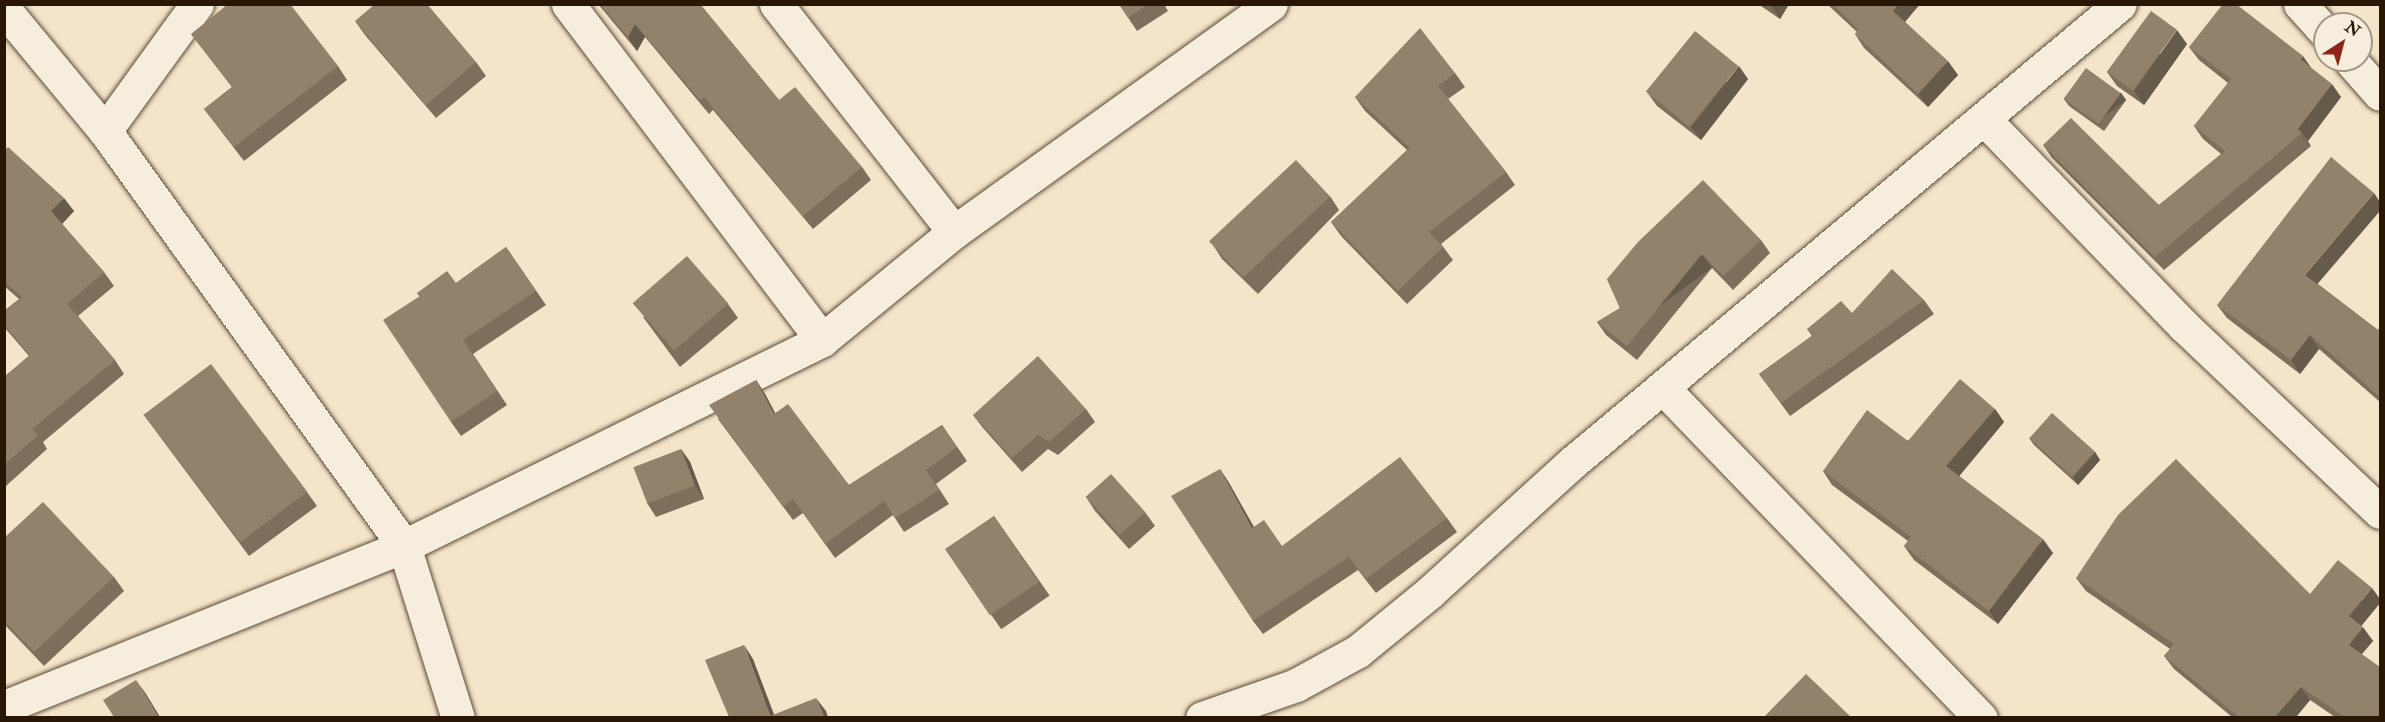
<!DOCTYPE html>
<html>
<head>
<meta charset="utf-8">
<style>
	body { margin:0 }
	#map { position:relative; width:2385px; height:722px; overflow:hidden; background:#f3e4ca; font-family:"IM FELL Double Pica",serif }
	div>[style] { position:absolute }
	.roads { filter:drop-shadow(0 0 2px #5c4a36) drop-shadow(0 0 2px #5c4a36) }
	.minor>* { height:33px; margin:-16.5px; padding:0 16.5px; transform-origin:16.5px; border-radius:16.5px; background:#f7eddd }
	.wall>* { inset:0; background:#7e6f5c; transform-origin:0 0 }
	.shaded-wall>* { inset:0; background:#665a4b; transform-origin:0 0 }
	.building>* { inset:0; background:#92816b; transform-origin:0 0 }
	span { translate:-50% -50%; white-space:nowrap; text-align:center; line-height:1.15; -webkit-text-stroke:4.5px #f7eddd; paint-order:stroke }
	.frame { position:absolute; inset:0; border:6px solid #291605; pointer-events:none }
	.north { position:absolute; left:2313px; top:12px; width:60px; height:60px; box-sizing:border-box; background:#f7eddd; border:2px solid #a59787; border-radius:50%; rotate:36deg; font-size:16px; font-weight:700; line-height:24px; text-align:center; color:#291605 }
	.north::after { content:''; display:block; margin:auto; width:21px; height:27px; background:#8f2418; clip-path:polygon(50% 0,100% 100%,50% 72%,0 100%) }
</style>
</head>
<body>
<div id="map">
	<div class="roads">
		<div class="minor">
			<div style="left:568px;top:4px;width:421px;rotate:52.9deg"></div>
			<div style="left:776px;top:4px;width:289px;rotate:52deg"></div>
			<div style="left:2300px;top:4px;width:38px;rotate:48deg"></div>
			<div style="left:4px;top:9px;width:158px;rotate:50.4deg"></div>
			<div style="left:105px;top:131px;width:511px;rotate:54.23deg"></div>
			<div style="left:404px;top:546px;width:180px;rotate:72.6deg"></div>
			<div style="left:2350px;top:60px;width:45px;rotate:48.6deg"></div>
			<div style="left:1984px;top:119px;width:288px;rotate:46deg"></div>
			<div style="left:2184px;top:326px;width:270px;rotate:43.5deg"></div>
			<div style="left:105px;top:131px;width:157px;rotate:-54.1deg"></div>
			<div style="left:1664px;top:389px;width:457px;rotate:46.1deg"></div>
			<div style="left:4px;top:707px;width:431px;rotate:-21.9deg"></div>
			<div style="left:404px;top:546px;width:466px;rotate:-26.2deg"></div>
			<div style="left:822px;top:340px;width:171px;rotate:-39.3deg"></div>
			<div style="left:954px;top:232px;width:390px;rotate:-35.7deg"></div>
			<div style="left:1202px;top:718px;width:100px;rotate:-19.3deg"></div>
			<div style="left:1296px;top:685px;width:71px;rotate:-28.7deg"></div>
			<div style="left:1358px;top:651px;width:93px;rotate:-39.3deg"></div>
			<div style="left:1430px;top:592px;width:193px;rotate:-42.3deg"></div>
			<div style="left:1573px;top:462px;width:713px;rotate:-39.94deg"></div>
		</div>
	</div>
	<div class="wall">
		<div style="clip-path:polygon(598px 4px,700px 4px,779px 100px,862px 167px,871px 180px,813px 229px,713px 110px,709px 114px,645px 37px,637px 51px)"></div>
		<div style="clip-path:polygon(1119px 4px,1164px 4px,1168px 11px,1137px 31px)"></div>
		<div style="clip-path:polygon(1758px 4px,1789px 4px,1780px 19px)"></div>
		<div style="clip-path:polygon(1827px 4px,1920px 4px,1905px 22px,1958px 75px,1928px 107px,1864px 48px,1855px 34px,1857px 32px)"></div>
		<div style="clip-path:polygon(355px 21px,476px 62px,486px 76px,436px 118px,365px 35px)"></div>
		<div style="clip-path:polygon(191px 34px,338px 66px,347px 80px,244px 161px,204px 109px,232px 87px)"></div>
		<div style="clip-path:polygon(2187px 44px,2144px 105px,2117px 86px,2107px 72px)"></div>
		<div style="clip-path:polygon(2189px 47px,2311px 68px,2341px 97px,2308px 141px,2311px 146px,2164px 270px,2052px 158px,2043px 145px,2159px 205px,2221px 154px,2203px 139px,2194px 126px,2228px 83px,2199px 60px)"></div>
		<div style="clip-path:polygon(1455px 73px,1465px 87px,1448px 99px,1506px 172px,1515px 185px,1441px 244px,1453px 260px,1407px 304px,1341px 236px,1331px 222px,1407px 150px,1365px 111px,1355px 97px)"></div>
		<div style="clip-path:polygon(1748px 79px,1701px 140px,1657px 106px,1647px 92px)"></div>
		<div style="clip-path:polygon(2121px 93px,2126px 100px,2104px 131px,2069px 106px,2064px 99px)"></div>
		<div style="clip-path:polygon(4px 151px,74px 211px,62px 224px,104px 272px,114px 286px,78px 316px,115px 360px,124px 374px,43px 442px,47px 449px,6px 486px,4px 484px,4px 377px,29px 356px,4px 327px,4px 311px,19px 299px,4px 286px)"></div>
		<div style="clip-path:polygon(1330px 196px,1339px 210px,1258px 294px,1222px 259px,1213px 245px)"></div>
		<div style="clip-path:polygon(1761px 240px,1770px 253px,1733px 290px,1712px 268px,1637px 360px,1606px 335px,1597px 322px,1620px 308px,1607px 279px)"></div>
		<div style="clip-path:polygon(506px 247px,546px 305px,473px 354px,507px 405px,461px 436px,451px 422px,420px 297px,417px 293px,456px 283px)"></div>
		<div style="clip-path:polygon(2318px 284px,2378px 330px,2380px 327px,2380px 402px,2319px 349px,2300px 374px,2227px 318px,2217px 305px)"></div>
		<div style="clip-path:polygon(1924px 300px,1934px 314px,1790px 416px,1759px 374px,1812px 336px,1807px 329px,1852px 313px)"></div>
		<div style="clip-path:polygon(728px 304px,738px 318px,680px 367px,643px 317px)"></div>
		<div style="clip-path:polygon(756px 380px,765px 394px,775px 413px,849px 485px,942px 425px,967px 461px,936px 484px,949px 504px,904px 532px,893px 515px,835px 558px,803px 513px,793px 520px,718px 419px)"></div>
		<div style="clip-path:polygon(1086px 409px,1095px 422px,1058px 455px,1048px 449px,1022px 472px,983px 428px,973px 415px)"></div>
		<div style="clip-path:polygon(1995px 409px,2004px 422px,1959px 476px,2053px 553px,1998px 624px,1914px 560px,1904px 546px,1908px 541px,1832px 485px,1823px 471px)"></div>
		<div style="clip-path:polygon(143px 414px,307px 492px,317px 506px,249px 556px)"></div>
		<div style="clip-path:polygon(2029px 438px,2095px 452px,2100px 460px,2078px 485px,2034px 445px)"></div>
		<div style="clip-path:polygon(681px 449px,690px 462px,704px 499px,656px 517px,647px 503px)"></div>
		<div style="clip-path:polygon(1220px 469px,1229px 483px,1254px 527px,1282px 546px,1447px 518px,1457px 532px,1376px 593px,1358px 570px,1263px 634px,1253px 621px)"></div>
		<div style="clip-path:polygon(1086px 497px,1145px 512px,1155px 526px,1129px 549px,1095px 511px)"></div>
		<div style="left:994px;top:516px;width:97px;height:59px;rotate:55deg"></div>
		<div style="clip-path:polygon(4px 538px,114px 577px,124px 591px,44px 666px,4px 624px)"></div>
		<div style="clip-path:polygon(2076px 578px,2310px 594px,2380px 603px,2361px 626px,2373px 641px,2362px 654px,2380px 717px,2335px 717px,2310px 700px,2296px 717px,2232px 717px,2174px 669px,2164px 656px,2170px 649px,2086px 591px)"></div>
	</div>
	<div class="shaded-wall">
		<div style="clip-path:polygon(1770px 4px,1789px 4px,1780px 19px,1770px 5px)"></div>
		<div style="clip-path:polygon(1899px 4px,1920px 4px,1903px 24px,1893px 11px)"></div>
		<div style="clip-path:polygon(635px 24px,645px 37px,637px 51px,628px 37px)"></div>
		<div style="clip-path:polygon(2177px 30px,2187px 44px,2144px 105px,2134px 91px)"></div>
		<div style="clip-path:polygon(2303px 56px,2312px 69px,2300px 59px)"></div>
		<div style="clip-path:polygon(1948px 61px,1958px 75px,1928px 107px,1918px 94px)"></div>
		<div style="clip-path:polygon(1739px 66px,1748px 79px,1701px 140px,1691px 127px)"></div>
		<div style="clip-path:polygon(2332px 84px,2341px 97px,2308px 141px,2302px 133px,2298px 129px)"></div>
		<div style="left:2121px;top:93px;width:9px;height:38px;rotate:54deg"></div>
		<div style="clip-path:polygon(2374px 193px,2380px 202px,2380px 211px,2314px 288px,2305px 275px)"></div>
		<div style="clip-path:polygon(64px 198px,74px 211px,61px 225px,51px 211px)"></div>
		<div style="left:1702px;top:254px;width:17px;height:119px;rotate:54deg"></div>
		<div style="clip-path:polygon(2310px 335px,2319px 349px,2300px 374px,2291px 360px)"></div>
		<div style="clip-path:polygon(756px 380px,765px 394px,783px 428px,774px 414px)"></div>
		<div style="clip-path:polygon(1995px 409px,2004px 422px,1956px 480px,1946px 466px)"></div>
		<div style="clip-path:polygon(681px 449px,690px 462px,704px 499px,695px 485px)"></div>
		<div style="clip-path:polygon(2095px 452px,2100px 460px,2078px 485px,2073px 477px)"></div>
		<div style="clip-path:polygon(1220px 469px,1229px 483px,1262px 542px,1252px 528px)"></div>
		<div style="clip-path:polygon(2043px 539px,2053px 553px,1998px 624px,1989px 611px)"></div>
		<div style="clip-path:polygon(2372px 588px,2380px 599px,2380px 603px,2358px 630px,2349px 616px)"></div>
		<div style="clip-path:polygon(2363px 627px,2373px 641px,2358px 658px,2349px 645px)"></div>
		<div style="clip-path:polygon(744px 645px,753px 659px,775px 717px,770px 716px)"></div>
		<div style="clip-path:polygon(136px 680px,146px 694px,160px 717px,158px 717px)"></div>
		<div style="clip-path:polygon(2301px 687px,2310px 700px,2296px 717px,2275px 717px)"></div>
		<div style="clip-path:polygon(816px 698px,826px 711px,828px 717px,824px 717px)"></div>
	</div>
	<div class="building">
		<div style="clip-path:polygon(228px 4px,290px 4px,338px 66px,234px 147px,204px 109px,232px 87px,191px 34px)"></div>
		<div style="clip-path:polygon(375px 4px,427px 4px,476px 62px,426px 105px,355px 21px)"></div>
		<div style="clip-path:polygon(600px 4px,700px 4px,779px 100px,795px 87px,862px 167px,803px 216px,704px 97px,700px 100px,635px 24px,628px 37px)"></div>
		<div style="clip-path:polygon(1119px 4px,1148px 4px,1128px 18px)"></div>
		<div style="clip-path:polygon(1832px 4px,1899px 4px,1893px 11px,1948px 61px,1918px 94px,1855px 34px,1859px 30px)"></div>
		<div style="clip-path:polygon(2223px 4px,2236px 4px,2303px 56px,2300px 59px,2332px 84px,2298px 129px,2302px 133px,2155px 257px,2043px 145px,2071px 118px,2159px 205px,2225px 151px,2194px 126px,2231px 79px,2189px 47px)"></div>
		<div style="left:2151px;top:11px;width:32px;height:75px;rotate:36deg"></div>
		<div style="clip-path:polygon(1420px 28px,1455px 73px,1438px 86px,1506px 172px,1429px 232px,1443px 247px,1398px 291px,1331px 222px,1410px 148px,1355px 97px)"></div>
		<div style="left:1695px;top:31px;width:56px;height:78px;rotate:39deg"></div>
		<div style="left:2086px;top:68px;width:43px;height:38px;rotate:36deg"></div>
		<div style="clip-path:polygon(8px 147px,64px 198px,51px 211px,104px 272px,67px 304px,115px 360px,32px 429px,38px 435px,4px 465px,4px 377px,30px 355px,4px 325px,4px 311px,22px 297px,4px 281px,4px 151px)"></div>
		<div style="clip-path:polygon(2331px 157px,2374px 193px,2305px 275px,2378px 330px,2380px 327px,2380px 397px,2310px 335px,2291px 360px,2217px 305px)"></div>
		<div style="left:1296px;top:160px;width:50px;height:119px;rotate:47deg"></div>
		<div style="clip-path:polygon(1703px 180px,1761px 240px,1723px 276px,1702px 254px,1627px 346px,1597px 322px,1620px 308px,1607px 279px,1638px 242px)"></div>
		<div style="clip-path:polygon(506px 247px,536px 291px,463px 340px,497px 391px,451px 422px,383px 320px,420px 296px,417px 293px,447px 271px,456px 283px)"></div>
		<div style="left:687px;top:256px;width:63px;height:72px;rotate:49deg"></div>
		<div style="clip-path:polygon(1892px 269px,1924px 300px,1781px 403px,1759px 374px,1813px 335px,1807px 329px,1841px 301px,1852px 313px)"></div>
		<div style="clip-path:polygon(1038px 356px,1086px 409px,1049px 442px,1038px 435px,1012px 458px,973px 415px)"></div>
		<div style="left:211px;top:364px;width:160px;height:84px;rotate:53deg"></div>
		<div style="clip-path:polygon(1960px 379px,1995px 409px,1946px 466px,2043px 539px,1989px 611px,1904px 546px,1911px 537px,1823px 471px,1867px 410px,1908px 441px)"></div>
		<div style="clip-path:polygon(756px 380px,774px 414px,788px 404px,849px 485px,942px 425px,957px 447px,926px 470px,939px 490px,895px 518px,884px 501px,825px 544px,793px 499px,783px 507px,709px 405px)"></div>
		<div style="left:2052px;top:413px;width:58px;height:34px;rotate:42deg"></div>
		<div style="left:681px;top:449px;width:39px;height:51px;rotate:69deg"></div>
		<div style="clip-path:polygon(1400px 457px,1447px 518px,1366px 579px,1349px 557px,1253px 621px,1171px 496px,1220px 469px,1252px 528px,1264px 520px,1282px 546px)"></div>
		<div style="clip-path:polygon(2176px 459px,2310px 594px,2338px 560px,2372px 588px,2349px 616px,2363px 627px,2349px 645px,2380px 667px,2380px 717px,2345px 717px,2301px 687px,2275px 717px,2239px 717px,2164px 656px,2174px 644px,2076px 578px,2118px 515px)"></div>
		<div style="left:1111px;top:474px;width:51px;height:34px;rotate:48deg"></div>
		<div style="clip-path:polygon(43px 502px,114px 577px,34px 652px,4px 621px,4px 538px)"></div>
		<div style="left:994px;top:516px;width:80px;height:59px;rotate:56deg"></div>
		<div style="clip-path:polygon(744px 645px,770px 716px,816px 698px,824px 717px,729px 717px,705px 660px)"></div>
		<div style="clip-path:polygon(1806px 674px,1851px 717px,1764px 717px)"></div>
		<div style="clip-path:polygon(136px 680px,158px 717px,114px 717px,103px 700px)"></div>
	</div>
	<div class="frame"></div>
	<div class="north">N</div>
</div>
</body>
</html>
